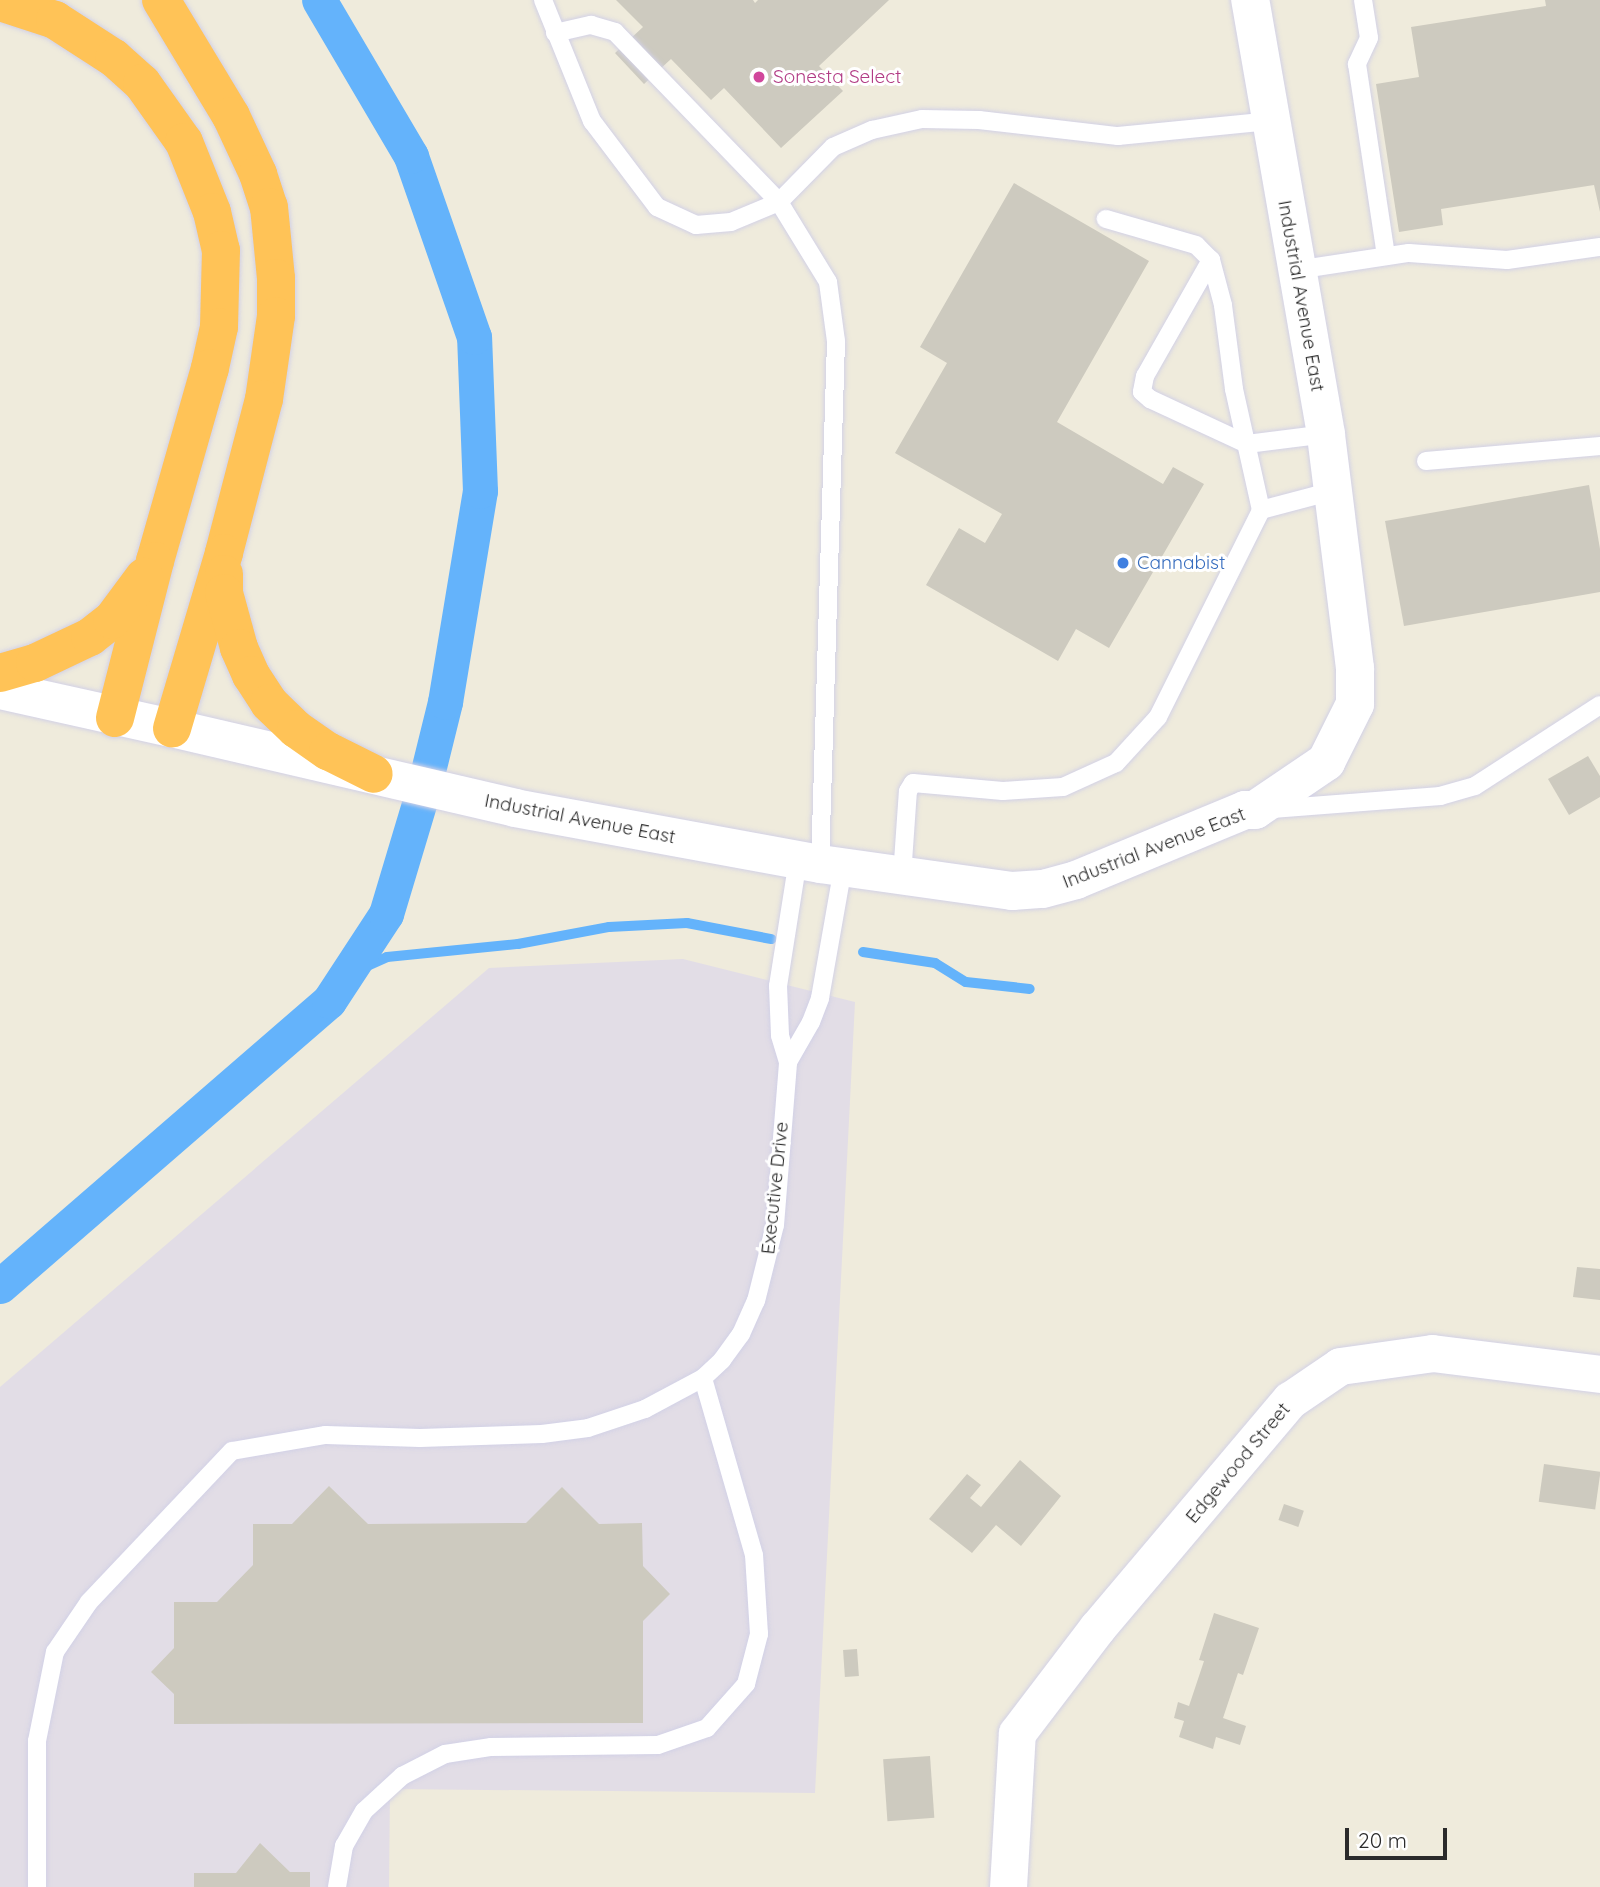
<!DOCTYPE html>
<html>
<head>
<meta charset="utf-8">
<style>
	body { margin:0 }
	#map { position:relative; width:1600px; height:1887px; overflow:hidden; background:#efebdc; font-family:Quicksand,sans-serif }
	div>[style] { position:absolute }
	.industrial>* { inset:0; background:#e2dde6 }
	.stream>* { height:10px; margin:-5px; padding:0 5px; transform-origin:5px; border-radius:5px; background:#64b3fb }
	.canal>* { height:35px; margin:-17.5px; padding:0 17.5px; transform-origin:17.5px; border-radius:17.5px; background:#64b3fb }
	.building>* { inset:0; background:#cdcabf; transform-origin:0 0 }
	.roads { filter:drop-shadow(0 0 2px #d2d1e6) drop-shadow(0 0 2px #d2d1e6) }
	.service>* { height:18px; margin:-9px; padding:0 9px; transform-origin:9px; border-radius:9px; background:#fff }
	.minor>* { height:37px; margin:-18.5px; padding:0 18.5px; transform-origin:18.5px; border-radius:18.5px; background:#fff }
	.tertiary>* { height:38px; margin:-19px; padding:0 19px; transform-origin:19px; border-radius:19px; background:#fff }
	.secondary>* { height:38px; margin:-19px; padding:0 19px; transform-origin:19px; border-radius:19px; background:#fff }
	.motorway>* { height:38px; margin:-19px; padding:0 19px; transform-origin:19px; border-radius:19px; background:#ffc357 }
	.dots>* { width:19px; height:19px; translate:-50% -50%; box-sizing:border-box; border:4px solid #fff; border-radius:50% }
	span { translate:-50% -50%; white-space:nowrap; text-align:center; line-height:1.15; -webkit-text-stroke:6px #fff; paint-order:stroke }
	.hotel-label { font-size:19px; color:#b23c85 }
	.left { translate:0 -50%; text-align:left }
	.street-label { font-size:19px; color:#2b2b2b }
	.shop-label { font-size:19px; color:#366cbe }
	.scale { position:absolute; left:1345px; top:1828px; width:102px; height:32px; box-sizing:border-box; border:4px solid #2b2b2b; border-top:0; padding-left:9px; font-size:21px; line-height:24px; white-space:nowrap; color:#2b2b2b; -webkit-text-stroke:5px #fff; paint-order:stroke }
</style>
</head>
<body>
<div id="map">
	<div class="industrial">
		<div style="clip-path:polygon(683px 959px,855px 1002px,815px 1793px,390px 1789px,389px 1887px,0 1887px,0 1387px,489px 968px)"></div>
	</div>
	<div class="stream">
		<div style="left:863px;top:952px;width:73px;rotate:8.7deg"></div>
		<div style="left:935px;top:963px;width:36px;rotate:32deg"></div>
		<div style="left:966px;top:982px;width:64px;rotate:6.2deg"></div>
		<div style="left:345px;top:976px;width:46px;rotate:-24.3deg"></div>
		<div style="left:387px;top:957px;width:132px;rotate:-5.7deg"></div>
		<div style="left:518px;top:944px;width:93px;rotate:-10.6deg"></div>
		<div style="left:609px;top:927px;width:78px;rotate:-2.9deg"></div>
		<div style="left:687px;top:923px;width:86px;rotate:10.8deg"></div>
	</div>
	<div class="canal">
		<div style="left:0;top:1286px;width:435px;rotate:-40.9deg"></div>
		<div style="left:329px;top:1001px;width:104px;rotate:-56.8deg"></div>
		<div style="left:386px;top:914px;width:133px;rotate:-73.3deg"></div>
		<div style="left:424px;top:787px;width:88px;rotate:-76.1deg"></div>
		<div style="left:445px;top:702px;width:214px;rotate:-80.6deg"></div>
		<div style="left:480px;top:491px;width:154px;rotate:-92.2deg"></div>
		<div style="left:474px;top:337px;width:192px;rotate:-109.2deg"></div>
		<div style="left:411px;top:156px;width:181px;rotate:-120.5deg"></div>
	</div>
	<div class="building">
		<div style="clip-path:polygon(616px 0,753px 0,755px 3px,758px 0,889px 0,819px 66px,843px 91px,781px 148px,724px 88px,711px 100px,671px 59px,644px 84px,615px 53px,643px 27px)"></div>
		<div style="clip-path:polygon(1545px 0,1600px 0,1600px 212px,1594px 185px,1441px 209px,1443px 225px,1399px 232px,1376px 84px,1419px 77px,1411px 27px,1546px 6px)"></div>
		<div style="clip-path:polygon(1014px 183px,1149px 261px,1057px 422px,1163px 484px,1173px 467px,1204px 484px,1109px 648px,1076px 629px,1058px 661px,926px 585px,959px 528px,985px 543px,1002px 514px,895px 453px,947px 363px,920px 347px)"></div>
		<div style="clip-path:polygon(1589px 485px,1600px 549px,1600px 592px,1404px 626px,1385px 521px)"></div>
		<div style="clip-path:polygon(1588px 756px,1600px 776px,1600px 797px,1569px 815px,1548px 779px)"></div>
		<div style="clip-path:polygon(1577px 1267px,1600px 1269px,1600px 1300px,1573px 1297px)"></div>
		<div style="clip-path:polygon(1020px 1460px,1061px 1496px,1021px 1546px,996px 1525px,972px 1553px,929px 1519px,967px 1474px,981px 1485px,970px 1498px,981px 1507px)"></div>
		<div style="left:1544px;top:1464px;width:57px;height:38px;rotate:8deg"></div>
		<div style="clip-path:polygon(329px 1486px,368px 1524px,526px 1523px,562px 1487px,599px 1524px,642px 1523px,643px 1566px,670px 1594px,643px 1621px,643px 1723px,174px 1724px,174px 1694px,151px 1672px,174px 1648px,174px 1602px,217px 1602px,253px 1565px,253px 1524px,292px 1524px)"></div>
		<div style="left:1284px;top:1504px;width:21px;height:17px;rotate:19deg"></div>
		<div style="clip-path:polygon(1214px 1613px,1259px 1628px,1243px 1675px,1238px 1673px,1223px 1718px,1246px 1726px,1240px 1745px,1216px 1737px,1213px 1749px,1179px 1737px,1184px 1721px,1174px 1718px,1178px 1702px,1189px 1706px,1204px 1661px,1199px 1660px)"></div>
		<div style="left:857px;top:1649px;width:27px;height:14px;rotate:86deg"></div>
		<div style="left:930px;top:1756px;width:62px;height:47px;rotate:86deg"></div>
		<div style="clip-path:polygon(260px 1843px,290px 1872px,310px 1872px,310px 1887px,194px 1887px,194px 1873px,236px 1873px)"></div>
	</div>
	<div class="roads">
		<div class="service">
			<div style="left:543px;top:0;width:131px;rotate:68deg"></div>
			<div style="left:592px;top:121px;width:108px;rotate:52.9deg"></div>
			<div style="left:657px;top:207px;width:43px;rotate:24.8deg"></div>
			<div style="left:696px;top:225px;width:35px;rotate:-5deg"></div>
			<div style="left:731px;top:222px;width:52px;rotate:-22.6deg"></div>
			<div style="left:779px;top:202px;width:77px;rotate:-45.5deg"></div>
			<div style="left:833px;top:147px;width:43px;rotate:-23.6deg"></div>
			<div style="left:872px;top:130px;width:51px;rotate:-12.4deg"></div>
			<div style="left:922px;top:119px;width:57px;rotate:1deg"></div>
			<div style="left:979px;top:120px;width:140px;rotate:6.6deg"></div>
			<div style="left:1118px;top:136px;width:155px;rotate:-5.6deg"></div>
			<div style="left:1363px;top:0;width:38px;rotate:81deg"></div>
			<div style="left:1369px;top:38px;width:29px;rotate:115deg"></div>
			<div style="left:1357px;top:64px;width:194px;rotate:81.4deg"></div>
			<div style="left:555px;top:33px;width:37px;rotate:-13deg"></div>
			<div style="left:591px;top:25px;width:25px;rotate:16deg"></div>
			<div style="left:615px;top:32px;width:236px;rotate:46deg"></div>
			<div style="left:779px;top:202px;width:94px;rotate:58.5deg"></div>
			<div style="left:828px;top:282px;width:60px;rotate:82.3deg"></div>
			<div style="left:836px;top:341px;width:523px;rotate:91.75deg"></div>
			<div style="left:1211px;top:260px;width:133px;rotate:119.6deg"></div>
			<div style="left:1145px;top:376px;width:16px;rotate:101deg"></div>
			<div style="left:1142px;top:392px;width:11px;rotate:41deg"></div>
			<div style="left:1150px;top:399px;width:107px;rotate:24.9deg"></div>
			<div style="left:1247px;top:444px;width:80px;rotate:-7.2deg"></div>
			<div style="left:1296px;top:270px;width:114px;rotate:-8.6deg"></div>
			<div style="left:1409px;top:253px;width:98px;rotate:4.1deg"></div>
			<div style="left:1507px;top:260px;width:94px;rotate:-8deg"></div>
			<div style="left:1426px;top:461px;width:175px;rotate:-4.9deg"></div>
			<div style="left:1261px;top:510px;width:74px;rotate:-14.8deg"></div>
			<div style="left:1272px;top:809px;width:169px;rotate:-4.4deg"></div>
			<div style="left:1440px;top:796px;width:36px;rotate:-16deg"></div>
			<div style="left:1475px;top:786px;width:149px;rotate:-32.9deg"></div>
			<div style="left:902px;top:876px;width:85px;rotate:-86deg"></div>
			<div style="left:908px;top:791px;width:9px;rotate:-58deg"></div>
			<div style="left:913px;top:783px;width:90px;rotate:5.1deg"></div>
			<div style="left:1003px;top:791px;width:60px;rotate:-3.8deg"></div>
			<div style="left:1063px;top:787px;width:58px;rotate:-24.4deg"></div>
			<div style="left:1116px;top:763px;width:62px;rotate:-47.6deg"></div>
			<div style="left:1158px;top:717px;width:231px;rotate:-63.5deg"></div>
			<div style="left:1261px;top:510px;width:124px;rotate:-102.6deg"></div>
			<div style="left:1234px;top:389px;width:85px;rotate:-97.5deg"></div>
			<div style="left:1223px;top:305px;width:47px;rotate:-104.9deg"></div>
			<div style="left:1211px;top:260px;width:21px;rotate:-135deg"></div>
			<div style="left:1196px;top:245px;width:94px;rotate:-163.9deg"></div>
			<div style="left:788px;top:1062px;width:46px;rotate:-60.1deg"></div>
			<div style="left:811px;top:1022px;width:26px;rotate:-69deg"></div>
			<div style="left:820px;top:998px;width:132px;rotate:-80deg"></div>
			<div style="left:37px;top:1887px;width:146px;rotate:-90deg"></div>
			<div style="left:37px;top:1741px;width:91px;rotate:-78.6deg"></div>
			<div style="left:55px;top:1652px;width:60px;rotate:-55.8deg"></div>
			<div style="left:89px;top:1602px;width:208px;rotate:-46.6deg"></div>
			<div style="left:232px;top:1451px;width:95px;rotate:-9.7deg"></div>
			<div style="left:326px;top:1435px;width:94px;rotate:1.8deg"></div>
			<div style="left:420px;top:1438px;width:122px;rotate:-1.9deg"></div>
			<div style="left:542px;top:1434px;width:46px;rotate:-7.4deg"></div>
			<div style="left:588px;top:1428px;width:60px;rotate:-18.4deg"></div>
			<div style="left:645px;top:1409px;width:66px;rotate:-28.1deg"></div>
			<div style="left:703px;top:1378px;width:26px;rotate:-43deg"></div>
			<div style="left:722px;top:1360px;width:32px;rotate:-54deg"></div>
			<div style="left:741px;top:1334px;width:36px;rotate:-66deg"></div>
			<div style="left:756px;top:1301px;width:78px;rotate:-76deg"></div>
			<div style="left:775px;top:1225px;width:164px;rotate:-85.4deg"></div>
			<div style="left:788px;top:1062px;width:28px;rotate:-107deg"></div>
			<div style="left:780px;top:1035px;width:49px;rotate:-92.3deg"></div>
			<div style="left:778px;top:986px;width:128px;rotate:-81deg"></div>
			<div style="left:337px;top:1887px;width:42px;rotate:-80.3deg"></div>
			<div style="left:344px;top:1846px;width:40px;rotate:-60.3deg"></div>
			<div style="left:364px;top:1811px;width:52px;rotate:-42.6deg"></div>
			<div style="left:402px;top:1776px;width:48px;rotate:-27.1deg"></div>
			<div style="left:445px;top:1754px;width:47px;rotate:-8.7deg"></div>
			<div style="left:491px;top:1747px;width:167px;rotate:-0.7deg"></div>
			<div style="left:658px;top:1745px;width:52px;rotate:-19.1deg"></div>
			<div style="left:707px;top:1728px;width:59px;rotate:-48.4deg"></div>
			<div style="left:746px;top:1684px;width:52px;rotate:-75.4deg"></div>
			<div style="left:759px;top:1634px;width:79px;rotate:-93.6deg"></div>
			<div style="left:754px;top:1555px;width:184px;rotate:-106.1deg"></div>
		</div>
		<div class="minor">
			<div style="left:1008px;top:1887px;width:154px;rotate:-86.7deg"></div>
			<div style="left:1017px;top:1733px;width:132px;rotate:-52.7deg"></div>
			<div style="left:1097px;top:1628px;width:299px;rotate:-49.8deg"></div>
			<div style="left:1290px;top:1400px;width:60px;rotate:-34.2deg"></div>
			<div style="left:1340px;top:1366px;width:93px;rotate:-8deg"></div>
			<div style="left:1432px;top:1353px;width:169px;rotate:7.1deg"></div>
		</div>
		<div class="tertiary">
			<div style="left:172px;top:728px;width:352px;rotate:13.1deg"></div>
			<div style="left:515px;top:808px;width:310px;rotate:10.4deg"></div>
			<div style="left:820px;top:864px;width:194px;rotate:8deg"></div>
			<div style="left:1012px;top:891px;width:31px;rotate:-4deg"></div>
			<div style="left:1043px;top:889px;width:34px;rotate:-15deg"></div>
			<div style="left:1076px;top:880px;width:183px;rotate:-22.5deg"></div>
			<div style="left:1245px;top:810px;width:10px"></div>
			<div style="left:1255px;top:810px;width:86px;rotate:-34.1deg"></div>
			<div style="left:1326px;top:762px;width:65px;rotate:-63.4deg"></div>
			<div style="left:1355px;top:704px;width:36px;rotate:-90deg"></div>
			<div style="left:1355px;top:668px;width:236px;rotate:-97.1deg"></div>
			<div style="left:1326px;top:434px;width:441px;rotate:-99.9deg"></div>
		</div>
		<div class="secondary">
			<div style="left:0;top:690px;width:176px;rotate:12.5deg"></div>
		</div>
		<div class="motorway">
			<div style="left:161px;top:0;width:135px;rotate:58.9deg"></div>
			<div style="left:231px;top:116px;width:64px;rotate:65deg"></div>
			<div style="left:258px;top:174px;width:35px;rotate:72deg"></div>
			<div style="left:269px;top:207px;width:71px;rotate:84.4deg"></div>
			<div style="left:276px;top:278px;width:38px;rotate:90deg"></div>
			<div style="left:276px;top:316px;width:84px;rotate:98.2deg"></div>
			<div style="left:264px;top:399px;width:159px;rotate:104.6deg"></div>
			<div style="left:224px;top:553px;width:183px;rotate:106.5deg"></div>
			<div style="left:0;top:2px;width:58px;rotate:18.1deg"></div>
			<div style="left:55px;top:20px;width:70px;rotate:32.8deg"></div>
			<div style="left:114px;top:58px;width:38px;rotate:42deg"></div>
			<div style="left:142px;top:83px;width:72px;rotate:54.6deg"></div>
			<div style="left:184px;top:142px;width:75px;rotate:68.2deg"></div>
			<div style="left:212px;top:212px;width:39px;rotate:77deg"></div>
			<div style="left:221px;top:250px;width:77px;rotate:91.5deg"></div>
			<div style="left:219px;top:327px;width:42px;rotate:102.4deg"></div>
			<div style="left:210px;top:368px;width:201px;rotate:105.9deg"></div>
			<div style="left:155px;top:561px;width:162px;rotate:104.3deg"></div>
			<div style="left:224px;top:574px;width:19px;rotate:90deg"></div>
			<div style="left:224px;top:593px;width:57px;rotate:74.7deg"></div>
			<div style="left:239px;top:648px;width:30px;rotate:66deg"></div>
			<div style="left:251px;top:675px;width:33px;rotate:57deg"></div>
			<div style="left:269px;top:703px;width:37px;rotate:44deg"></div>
			<div style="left:296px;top:729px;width:39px;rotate:35deg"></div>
			<div style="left:328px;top:751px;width:51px;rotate:26.6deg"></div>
			<div style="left:0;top:673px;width:36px;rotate:-16deg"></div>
			<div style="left:35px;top:663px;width:61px;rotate:-25.3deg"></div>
			<div style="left:90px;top:637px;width:28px;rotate:-38deg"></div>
			<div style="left:112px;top:620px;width:54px;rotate:-53.3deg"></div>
		</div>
	</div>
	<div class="dots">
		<div style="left:759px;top:77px;background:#d1479c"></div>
		<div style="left:1123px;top:563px;background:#3f7fe0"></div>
	</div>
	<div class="hotel-label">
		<span class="left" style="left:773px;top:77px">Sonesta Select</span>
	</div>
	<div class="street-label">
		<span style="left:1301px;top:296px;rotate:80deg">Industrial Avenue East</span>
		<span style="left:580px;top:819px;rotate:11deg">Industrial Avenue East</span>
		<span style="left:1154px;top:848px;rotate:-21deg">Industrial Avenue East</span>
		<span style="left:775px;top:1188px;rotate:-84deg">Executive Drive</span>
		<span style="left:1238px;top:1463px;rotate:-50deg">Edgewood Street</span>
	</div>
	<div class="shop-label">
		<span class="left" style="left:1137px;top:563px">Cannabist</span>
	</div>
	<div class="scale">20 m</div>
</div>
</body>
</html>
